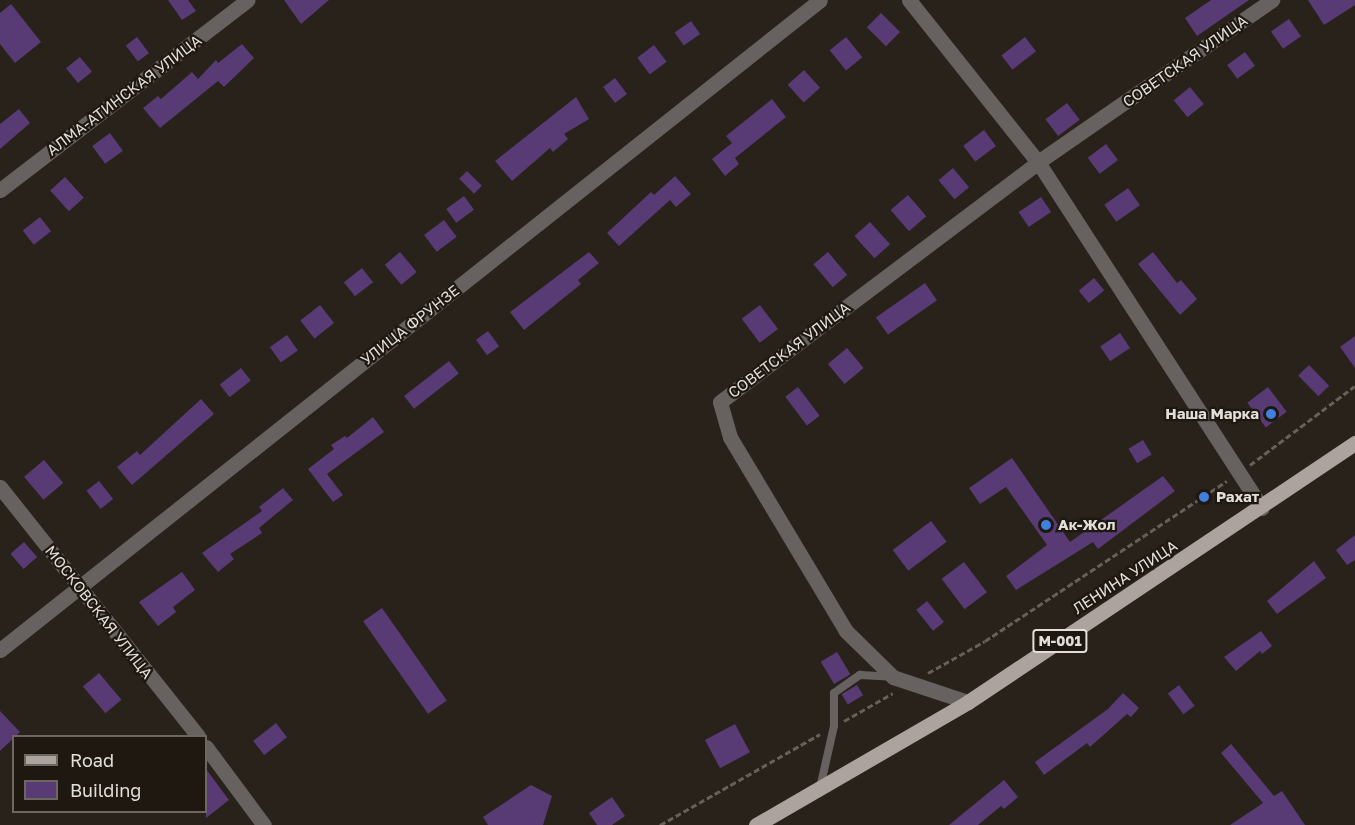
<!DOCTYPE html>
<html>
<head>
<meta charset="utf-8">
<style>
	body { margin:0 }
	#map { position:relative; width:1355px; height:825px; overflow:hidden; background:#28221b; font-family:"Golos Text",sans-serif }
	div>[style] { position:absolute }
	.building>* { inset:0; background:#583a74; transform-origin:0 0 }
	.path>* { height:3px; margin-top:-1.5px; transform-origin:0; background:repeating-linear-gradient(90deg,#656059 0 6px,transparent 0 9px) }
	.lane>* { height:8px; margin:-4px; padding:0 4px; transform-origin:4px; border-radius:4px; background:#676260 }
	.street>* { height:15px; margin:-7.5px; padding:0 7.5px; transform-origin:7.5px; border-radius:7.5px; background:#676260 }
	.primary>* { height:15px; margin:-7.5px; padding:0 7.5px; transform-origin:7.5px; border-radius:7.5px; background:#aca29e }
	.dots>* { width:16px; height:16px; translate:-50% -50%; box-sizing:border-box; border:3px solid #1f1811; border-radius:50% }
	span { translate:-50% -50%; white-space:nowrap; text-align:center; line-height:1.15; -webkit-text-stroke:4.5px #1f1811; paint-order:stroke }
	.shield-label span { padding:2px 4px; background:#1f1811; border:2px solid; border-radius:4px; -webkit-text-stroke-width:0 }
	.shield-label { font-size:14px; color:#e2ded9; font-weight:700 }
	.street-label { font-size:15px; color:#e2ded9 }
	.poi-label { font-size:15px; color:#e2ded9; font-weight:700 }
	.right { translate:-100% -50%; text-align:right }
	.left { translate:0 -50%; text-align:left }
	.legend { position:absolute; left:12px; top:735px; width:195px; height:78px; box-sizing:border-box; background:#1f1811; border:2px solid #6d6761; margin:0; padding:8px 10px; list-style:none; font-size:18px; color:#e2ded9 }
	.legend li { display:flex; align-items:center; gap:12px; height:30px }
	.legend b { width:30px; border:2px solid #6d6761 }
</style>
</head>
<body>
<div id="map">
	<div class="building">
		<div style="clip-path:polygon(168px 0,188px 0,196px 11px,182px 20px)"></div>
		<div style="clip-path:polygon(284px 0,329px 0,301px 24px)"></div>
		<div style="clip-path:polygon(1211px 0,1249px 0,1197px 36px,1185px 18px)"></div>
		<div style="clip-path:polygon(1308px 0,1355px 0,1355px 5px,1324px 25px)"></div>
		<div style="clip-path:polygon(11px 4px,41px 42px,15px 63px,0 44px,0 13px)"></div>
		<div style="left:881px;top:13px;width:27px;height:20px;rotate:45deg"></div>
		<div style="left:1289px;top:19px;width:21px;height:22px;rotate:55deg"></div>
		<div style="left:691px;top:21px;width:16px;height:20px;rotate:55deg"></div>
		<div style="left:137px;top:37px;width:20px;height:14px;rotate:53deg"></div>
		<div style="left:846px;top:37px;width:26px;height:21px;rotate:51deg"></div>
		<div style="left:1025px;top:37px;width:18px;height:30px;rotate:52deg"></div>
		<div style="clip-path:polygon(242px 44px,254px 58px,224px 87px,218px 81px,160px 128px,143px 108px,158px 96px,161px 99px,192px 72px,198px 79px,216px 60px,218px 63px)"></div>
		<div style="left:654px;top:45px;width:21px;height:21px;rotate:53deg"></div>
		<div style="left:1245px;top:52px;width:17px;height:22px;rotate:54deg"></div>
		<div style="left:80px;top:57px;width:19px;height:18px;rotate:51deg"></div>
		<div style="left:804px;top:70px;width:24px;height:22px;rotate:48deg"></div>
		<div style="left:615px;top:78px;width:20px;height:15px;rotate:53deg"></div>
		<div style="left:1190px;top:87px;width:22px;height:21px;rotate:51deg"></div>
		<div style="clip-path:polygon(576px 97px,589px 119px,564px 134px,568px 139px,553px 152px,550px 148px,512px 181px,495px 161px)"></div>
		<div style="clip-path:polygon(772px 99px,786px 117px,735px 158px,739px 164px,725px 176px,712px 159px,732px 143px,726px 136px)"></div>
		<div style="left:1067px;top:103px;width:21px;height:27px;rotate:53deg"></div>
		<div style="clip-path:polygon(19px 109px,30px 123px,0 149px,0 124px)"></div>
		<div style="left:984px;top:130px;width:20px;height:26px;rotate:53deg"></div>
		<div style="left:110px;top:133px;width:22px;height:22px;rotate:54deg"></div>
		<div style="left:1106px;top:144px;width:20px;height:23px;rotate:53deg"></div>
		<div style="left:953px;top:168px;width:25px;height:19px;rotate:50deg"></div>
		<div style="left:467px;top:171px;width:21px;height:11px;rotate:45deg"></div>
		<div style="clip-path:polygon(675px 176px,691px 194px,676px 207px,670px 200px,619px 246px,607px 233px,651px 192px,654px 195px)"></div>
		<div style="left:65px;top:177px;width:28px;height:20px;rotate:48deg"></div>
		<div style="left:1128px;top:188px;width:21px;height:29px;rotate:55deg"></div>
		<div style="left:908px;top:195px;width:28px;height:23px;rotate:49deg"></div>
		<div style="left:464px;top:196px;width:17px;height:22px;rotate:54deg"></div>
		<div style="left:1041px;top:197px;width:18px;height:27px;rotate:56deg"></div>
		<div style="left:40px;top:217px;width:18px;height:22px;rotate:52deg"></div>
		<div style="left:444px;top:220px;width:21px;height:25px;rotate:53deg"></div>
		<div style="left:870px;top:222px;width:30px;height:21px;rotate:48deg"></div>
		<div style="left:400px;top:252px;width:26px;height:20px;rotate:50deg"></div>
		<div style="clip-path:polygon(589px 252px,599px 263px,578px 280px,581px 284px,524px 330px,510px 312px)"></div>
		<div style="left:828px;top:252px;width:30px;height:19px;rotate:50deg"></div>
		<div style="clip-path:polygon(1153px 252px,1177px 283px,1181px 280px,1197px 299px,1180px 315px,1138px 264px)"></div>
		<div style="left:362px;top:268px;width:18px;height:23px;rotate:52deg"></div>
		<div style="left:1094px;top:278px;width:16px;height:20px;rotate:50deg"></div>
		<div style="left:925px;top:283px;width:21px;height:60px;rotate:55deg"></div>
		<div style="left:320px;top:305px;width:23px;height:25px;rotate:52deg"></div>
		<div style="left:760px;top:305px;width:30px;height:23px;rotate:53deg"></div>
		<div style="left:488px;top:331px;width:19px;height:15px;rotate:54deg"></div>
		<div style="left:1120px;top:333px;width:18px;height:24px;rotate:56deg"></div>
		<div style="left:287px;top:335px;width:19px;height:21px;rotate:55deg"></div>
		<div style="clip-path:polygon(1355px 336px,1355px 368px,1340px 347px)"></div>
		<div style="left:847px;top:348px;width:26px;height:25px;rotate:50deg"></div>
		<div style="left:449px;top:361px;width:16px;height:57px;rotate:52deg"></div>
		<div style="left:1309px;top:365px;width:29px;height:15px;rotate:46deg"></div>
		<div style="left:241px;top:368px;width:16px;height:27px;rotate:52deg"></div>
		<div style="left:798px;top:387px;width:36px;height:16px;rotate:53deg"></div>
		<div style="left:1268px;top:387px;width:31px;height:26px;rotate:53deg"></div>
		<div style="clip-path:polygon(201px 399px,214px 414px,132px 485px,117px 467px,137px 451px,140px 455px)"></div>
		<div style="clip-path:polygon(373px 417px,384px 432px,327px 474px,343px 495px,333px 502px,308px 469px,334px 449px,331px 445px,345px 436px,347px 438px)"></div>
		<div style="left:1143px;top:440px;width:17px;height:17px;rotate:59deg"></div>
		<div style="clip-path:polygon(1012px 458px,1070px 542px,1163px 476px,1175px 491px,1098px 549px,1093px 542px,1016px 590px,1006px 576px,1047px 545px,1006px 487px,980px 504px,969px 488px)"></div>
		<div style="left:44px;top:460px;width:30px;height:26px;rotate:50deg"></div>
		<div style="left:99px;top:481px;width:23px;height:16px;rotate:52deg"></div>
		<div style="clip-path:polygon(283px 488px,293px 500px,259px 528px,262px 533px,230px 554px,234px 559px,218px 572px,202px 553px,262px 511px,259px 507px)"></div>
		<div style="left:931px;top:521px;width:26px;height:48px;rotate:53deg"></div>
		<div style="clip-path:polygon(1355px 535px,1355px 560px,1347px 565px,1336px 550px)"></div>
		<div style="left:24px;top:542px;width:20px;height:18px;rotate:49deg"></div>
		<div style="clip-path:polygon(1314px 561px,1326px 578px,1277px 614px,1267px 601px)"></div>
		<div style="left:964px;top:562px;width:38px;height:28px;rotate:53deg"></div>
		<div style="clip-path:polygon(182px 572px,195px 590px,173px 607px,176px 612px,158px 626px,139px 602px)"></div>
		<div style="left:927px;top:601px;width:27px;height:14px;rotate:51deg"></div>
		<div style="left:382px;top:608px;width:113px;height:23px;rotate:55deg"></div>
		<div style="clip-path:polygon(1261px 631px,1272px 646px,1262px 654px,1260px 651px,1236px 671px,1224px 657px)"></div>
		<div style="left:837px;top:652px;width:26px;height:19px;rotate:59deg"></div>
		<div style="left:99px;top:673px;width:35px;height:21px;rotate:50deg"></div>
		<div style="left:857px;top:685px;width:12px;height:18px;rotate:59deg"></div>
		<div style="left:1179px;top:685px;width:26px;height:14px;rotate:53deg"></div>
		<div style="clip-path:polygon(1123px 693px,1139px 708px,1131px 717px,1127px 714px,1090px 747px,1087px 743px,1044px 775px,1035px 762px,1108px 709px)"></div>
		<div style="clip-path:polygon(0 711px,20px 732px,0 751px)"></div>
		<div style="left:276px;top:723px;width:18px;height:29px;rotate:52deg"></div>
		<div style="left:735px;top:724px;width:32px;height:34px;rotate:62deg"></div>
		<div style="clip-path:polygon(1231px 744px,1274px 796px,1282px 791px,1305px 825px,1230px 825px,1263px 803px,1221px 753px)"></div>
		<div style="clip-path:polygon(206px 769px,229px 800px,206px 818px)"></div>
		<div style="clip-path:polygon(1004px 780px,1018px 797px,1004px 809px,1001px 806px,978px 825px,949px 825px)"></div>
		<div style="clip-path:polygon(531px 785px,552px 796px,543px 825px,488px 825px,483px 817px)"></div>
		<div style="clip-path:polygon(612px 797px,625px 816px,612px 825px,597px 825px,589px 813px)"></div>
	</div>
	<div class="path">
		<div style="left:1250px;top:465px;width:131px;rotate:-37deg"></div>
		<div style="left:928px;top:673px;width:65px;rotate:-29.3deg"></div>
		<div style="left:985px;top:641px;width:290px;rotate:-33.5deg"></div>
		<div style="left:844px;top:721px;width:56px;rotate:-29.7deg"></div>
		<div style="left:660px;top:825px;width:184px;rotate:-29.6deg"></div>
	</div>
	<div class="lane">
		<div style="left:820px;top:788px;width:64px;rotate:-77.3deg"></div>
		<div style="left:834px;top:726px;width:33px;rotate:-90deg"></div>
		<div style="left:834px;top:693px;width:32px;rotate:-35deg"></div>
		<div style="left:860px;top:675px;width:33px;rotate:3deg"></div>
	</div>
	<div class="street">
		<div style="left:909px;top:0;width:207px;rotate:51.5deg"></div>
		<div style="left:1038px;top:162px;width:412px;rotate:57.1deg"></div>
		<div style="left:0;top:190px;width:312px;rotate:-37.5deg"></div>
		<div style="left:0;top:487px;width:318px;rotate:51.5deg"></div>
		<div style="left:0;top:650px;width:1046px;rotate:-38.4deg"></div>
		<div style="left:968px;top:702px;width:79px;rotate:-161.6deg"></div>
		<div style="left:893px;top:677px;width:66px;rotate:-135.6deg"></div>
		<div style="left:846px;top:631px;width:226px;rotate:-120.9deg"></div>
		<div style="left:730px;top:437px;width:36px;rotate:-106deg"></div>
		<div style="left:720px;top:402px;width:398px;rotate:-37deg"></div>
		<div style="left:1038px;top:162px;width:285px;rotate:-34.7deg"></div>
		<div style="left:206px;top:747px;width:97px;rotate:53.4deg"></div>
	</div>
	<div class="primary">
		<div style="left:756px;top:825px;width:245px;rotate:-30.1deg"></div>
		<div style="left:968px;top:702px;width:466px;rotate:-33.8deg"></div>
	</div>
	<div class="dots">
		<div style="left:1271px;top:414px;background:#3f7fe0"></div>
		<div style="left:1204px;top:497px;background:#3f7fe0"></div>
		<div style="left:1046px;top:525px;background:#3f7fe0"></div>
	</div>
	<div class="shield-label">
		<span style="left:1060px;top:641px">М-001</span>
	</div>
	<div class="street-label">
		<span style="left:1185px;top:61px;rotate:-35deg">СОВЕТСКАЯ УЛИЦА</span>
		<span style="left:124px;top:95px;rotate:-37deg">АЛМА-АТИНСКАЯ УЛИЦА</span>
		<span style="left:410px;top:325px;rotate:-38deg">УЛИЦА ФРУНЗЕ</span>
		<span style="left:789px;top:350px;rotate:-37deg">СОВЕТСКАЯ УЛИЦА</span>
		<span style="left:1125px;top:577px;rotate:-33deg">ЛЕНИНА УЛИЦА</span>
		<span style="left:99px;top:612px;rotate:52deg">МОСКОВСКАЯ УЛИЦА</span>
	</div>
	<div class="poi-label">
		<span class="right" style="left:1259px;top:414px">Наша Марка</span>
		<span class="left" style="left:1216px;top:497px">Рахат</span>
		<span class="left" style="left:1058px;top:525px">Ак-Жол</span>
	</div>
	<ul class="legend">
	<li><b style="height:8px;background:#aca29e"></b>Road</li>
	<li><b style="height:16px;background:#583a74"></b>Building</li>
	</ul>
</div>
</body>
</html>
